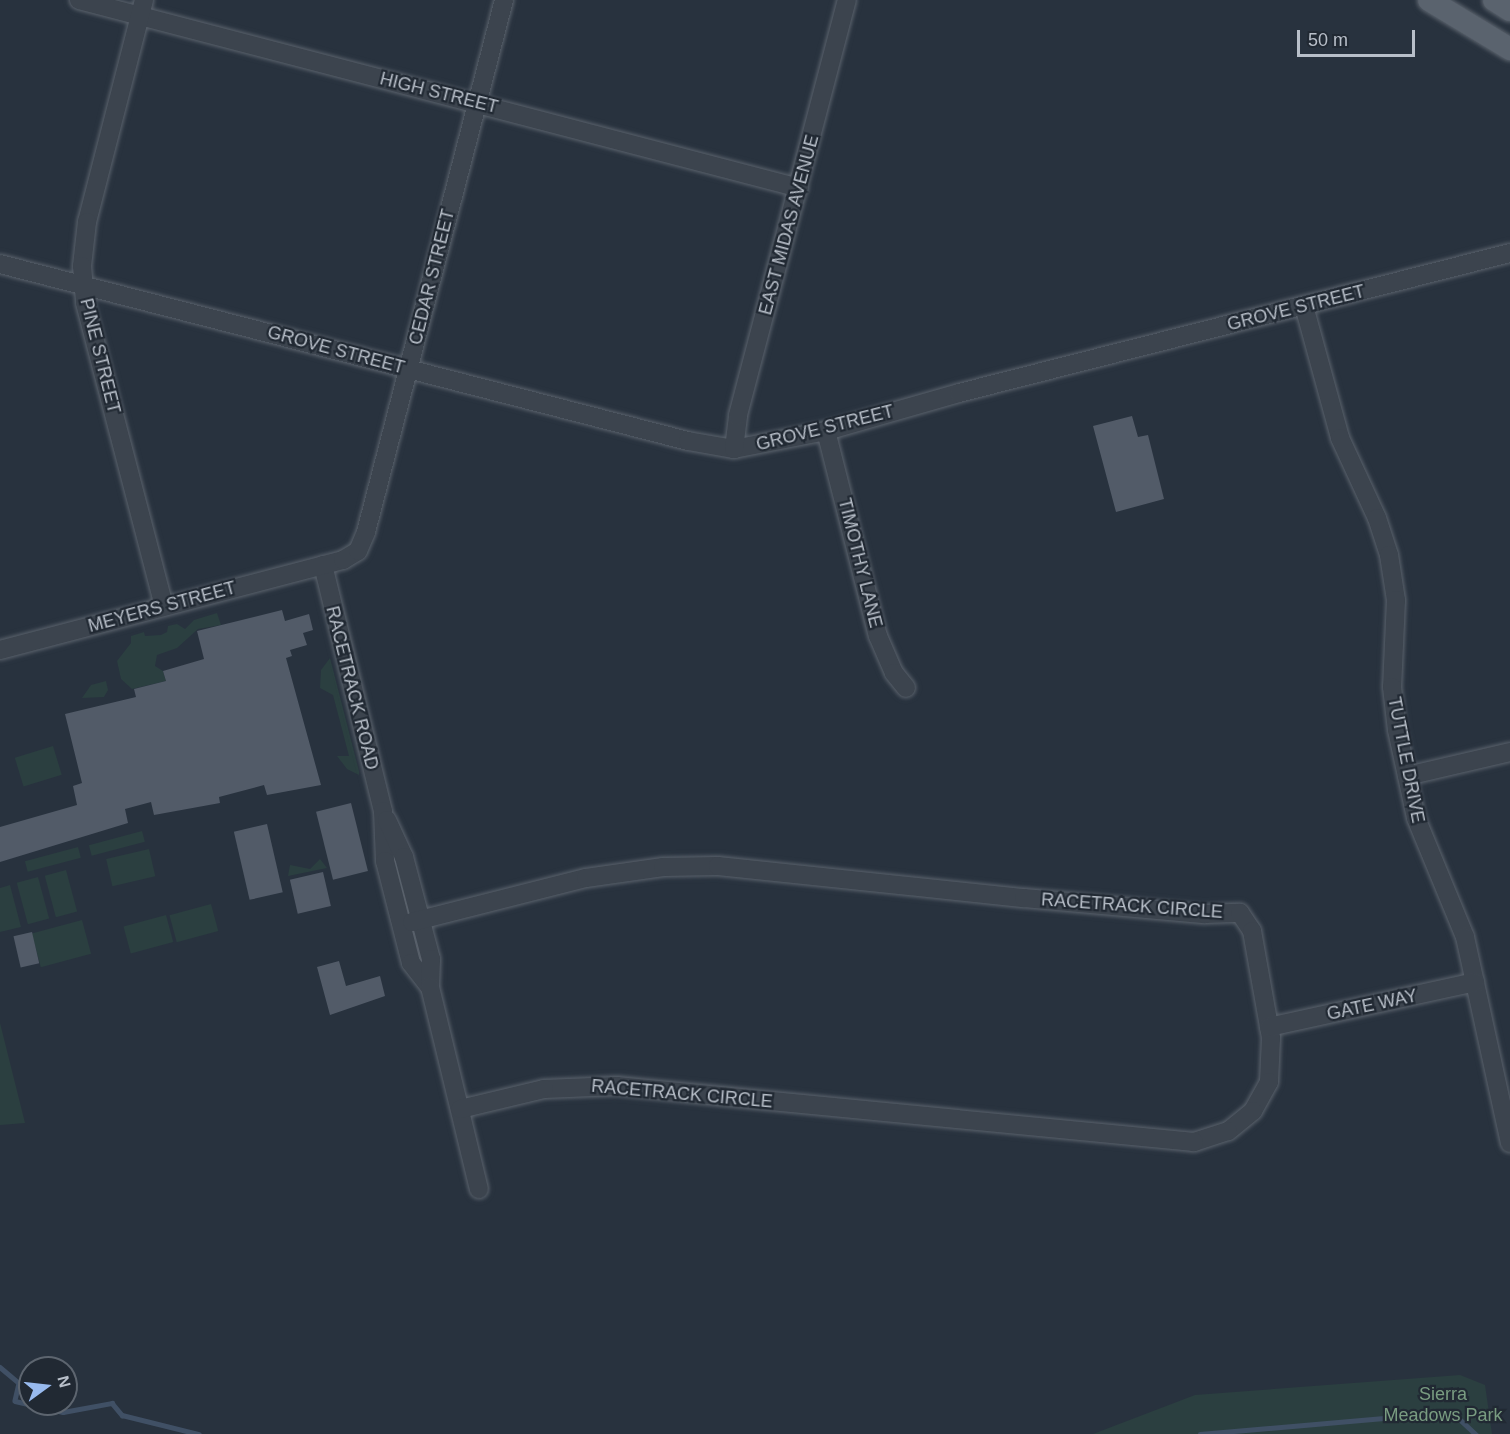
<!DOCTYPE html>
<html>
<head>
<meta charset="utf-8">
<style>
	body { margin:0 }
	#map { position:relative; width:1510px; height:1434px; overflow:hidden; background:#28323e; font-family:Helvetica,sans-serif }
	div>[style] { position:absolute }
	.green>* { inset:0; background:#2b3f40; transform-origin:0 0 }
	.stream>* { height:4.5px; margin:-2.25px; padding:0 2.25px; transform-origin:2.25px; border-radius:2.25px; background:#405065 }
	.building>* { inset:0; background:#525b68; transform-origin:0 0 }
	.roads { filter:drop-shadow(0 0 2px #5a626c) drop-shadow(0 0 2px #5a626c) }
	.minor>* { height:18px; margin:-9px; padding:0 9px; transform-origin:9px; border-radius:9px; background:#3c444e }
	.major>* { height:22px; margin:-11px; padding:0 11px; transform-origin:11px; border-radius:11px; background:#5a636e }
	span { translate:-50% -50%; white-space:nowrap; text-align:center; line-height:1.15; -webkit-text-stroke:4.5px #212933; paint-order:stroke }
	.street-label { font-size:18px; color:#b8bfc9 }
	.park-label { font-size:18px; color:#799c81 }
	.north { position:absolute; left:18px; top:1356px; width:60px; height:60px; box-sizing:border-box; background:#212933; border:2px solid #5d656f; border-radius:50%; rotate:75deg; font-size:16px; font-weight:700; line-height:24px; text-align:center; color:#b8bfc9 }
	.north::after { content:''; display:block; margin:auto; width:21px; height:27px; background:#98baee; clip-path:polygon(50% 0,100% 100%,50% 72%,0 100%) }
	.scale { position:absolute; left:1297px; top:30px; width:118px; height:27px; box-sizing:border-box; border:3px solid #b8bfc9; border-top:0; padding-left:8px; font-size:18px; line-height:21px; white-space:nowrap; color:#b8bfc9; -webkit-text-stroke:4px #212933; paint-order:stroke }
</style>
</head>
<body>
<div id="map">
	<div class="green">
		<div style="clip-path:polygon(217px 613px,221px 625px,198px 629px,177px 648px,157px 655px,155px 666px,163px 671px,166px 681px,132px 689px,121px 679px,117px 661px,131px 643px,131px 636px,144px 632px,145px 636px,161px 635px,167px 632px,168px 626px,177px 624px,185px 629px,194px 620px)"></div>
		<div style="clip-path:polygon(330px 658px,359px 771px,359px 775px,347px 769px,337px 756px,349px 756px,333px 695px,320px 688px,321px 670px)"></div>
		<div style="clip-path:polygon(106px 681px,108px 690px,104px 697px,82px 698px,91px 685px)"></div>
		<div style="left:53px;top:746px;width:30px;height:40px;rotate:73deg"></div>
		<div style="left:142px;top:831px;width:11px;height:55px;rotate:75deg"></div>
		<div style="left:78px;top:847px;width:11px;height:55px;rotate:75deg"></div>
		<div style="left:149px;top:849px;width:28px;height:44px;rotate:77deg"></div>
		<div style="clip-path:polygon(320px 859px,327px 868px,288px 876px,290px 865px,310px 869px)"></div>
		<div style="left:66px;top:870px;width:43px;height:22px;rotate:75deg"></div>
		<div style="left:38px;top:877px;width:43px;height:22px;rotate:75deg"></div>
		<div style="clip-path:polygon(10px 885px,21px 927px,0 932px,0 888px)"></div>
		<div style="left:211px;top:904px;width:28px;height:43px;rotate:75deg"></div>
		<div style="left:166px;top:915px;width:28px;height:44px;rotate:75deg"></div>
		<div style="left:82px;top:920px;width:35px;height:52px;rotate:75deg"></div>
		<div style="clip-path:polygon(0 1023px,25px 1123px,0 1125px)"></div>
		<div style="clip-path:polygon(1460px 1375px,1485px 1385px,1492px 1434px,1093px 1434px,1195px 1395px)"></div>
	</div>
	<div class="stream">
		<div style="left:0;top:1367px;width:25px;rotate:40deg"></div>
		<div style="left:19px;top:1383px;width:18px;rotate:103deg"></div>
		<div style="left:15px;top:1401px;width:49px;rotate:12.9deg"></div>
		<div style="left:63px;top:1412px;width:50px;rotate:-10.4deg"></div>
		<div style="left:112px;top:1403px;width:16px;rotate:50deg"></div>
		<div style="left:122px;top:1415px;width:79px;rotate:13.9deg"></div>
		<div style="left:1200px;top:1434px;width:253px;rotate:-5deg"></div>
		<div style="left:1452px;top:1412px;width:33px;rotate:43deg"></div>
	</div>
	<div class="building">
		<div style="clip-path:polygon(1132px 416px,1138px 437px,1148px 435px,1164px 499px,1116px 512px,1093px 426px)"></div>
		<div style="clip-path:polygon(282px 610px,285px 621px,309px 614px,313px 630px,303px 633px,307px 645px,290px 650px,292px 656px,286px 658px,321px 785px,267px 795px,264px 785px,219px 797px,220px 803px,154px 815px,151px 802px,125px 809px,128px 823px,0 862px,0 827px,77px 805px,73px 786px,82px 783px,65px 714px,136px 697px,134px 689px,166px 681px,163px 671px,204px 659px,197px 631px)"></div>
		<div style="left:351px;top:803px;width:70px;height:36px;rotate:76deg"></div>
		<div style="left:267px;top:824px;width:70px;height:34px;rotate:77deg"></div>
		<div style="left:323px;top:872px;width:35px;height:34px;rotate:77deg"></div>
		<div style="left:32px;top:932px;width:32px;height:19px;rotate:77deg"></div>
		<div style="clip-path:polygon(339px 961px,346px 986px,380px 976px,385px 996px,330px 1015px,317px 967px)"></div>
	</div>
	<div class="roads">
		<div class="minor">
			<div style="left:79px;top:0;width:744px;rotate:14.63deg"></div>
			<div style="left:144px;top:0;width:229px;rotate:104.4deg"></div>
			<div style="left:87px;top:222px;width:44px;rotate:96.5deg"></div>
			<div style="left:82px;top:266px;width:37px;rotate:85deg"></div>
			<div style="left:85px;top:303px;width:313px;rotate:75.4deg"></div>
			<div style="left:0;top:264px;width:710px;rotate:14.43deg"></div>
			<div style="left:688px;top:441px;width:47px;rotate:9.9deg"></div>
			<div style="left:734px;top:449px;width:94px;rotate:-11.1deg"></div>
			<div style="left:826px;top:431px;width:138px;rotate:-15.9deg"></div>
			<div style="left:959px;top:393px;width:569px;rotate:-14.26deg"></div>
			<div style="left:1304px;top:306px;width:137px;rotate:74.7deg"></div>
			<div style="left:1340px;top:438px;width:88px;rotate:65.2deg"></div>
			<div style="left:1377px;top:518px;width:39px;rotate:72deg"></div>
			<div style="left:1389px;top:555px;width:46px;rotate:81.2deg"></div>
			<div style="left:1396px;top:600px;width:87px;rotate:92.6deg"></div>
			<div style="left:1392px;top:687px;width:43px;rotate:83.4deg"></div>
			<div style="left:1397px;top:730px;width:90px;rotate:77.8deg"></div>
			<div style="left:1416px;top:818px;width:129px;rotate:67.6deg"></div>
			<div style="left:1465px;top:937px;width:211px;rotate:77.7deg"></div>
			<div style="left:826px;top:431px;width:211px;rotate:75.8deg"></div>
			<div style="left:878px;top:636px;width:40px;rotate:66.6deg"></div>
			<div style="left:894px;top:673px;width:19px;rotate:51deg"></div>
			<div style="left:734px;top:449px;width:34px;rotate:-83deg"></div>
			<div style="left:738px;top:415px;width:429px;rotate:-75.3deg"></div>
			<div style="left:323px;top:565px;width:253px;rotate:76.3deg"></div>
			<div style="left:383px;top:811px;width:50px;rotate:87.7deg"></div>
			<div style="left:385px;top:861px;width:105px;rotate:75.7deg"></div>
			<div style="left:411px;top:963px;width:31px;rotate:52deg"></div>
			<div style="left:0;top:650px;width:355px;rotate:-14.7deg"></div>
			<div style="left:343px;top:560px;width:17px;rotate:-31deg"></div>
			<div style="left:358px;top:551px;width:21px;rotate:-67deg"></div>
			<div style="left:366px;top:532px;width:550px;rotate:-75.46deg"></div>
			<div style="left:1407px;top:776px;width:106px;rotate:-13.1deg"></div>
			<div style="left:387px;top:820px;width:41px;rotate:65.3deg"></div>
			<div style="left:404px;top:857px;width:106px;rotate:75.2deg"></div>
			<div style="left:431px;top:959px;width:28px;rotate:92deg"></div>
			<div style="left:430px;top:987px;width:208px;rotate:76.4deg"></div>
			<div style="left:412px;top:922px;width:179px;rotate:-14.2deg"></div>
			<div style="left:586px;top:878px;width:78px;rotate:-8.1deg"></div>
			<div style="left:663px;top:867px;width:55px;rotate:-1deg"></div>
			<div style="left:718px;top:866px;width:308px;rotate:6deg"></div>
			<div style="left:1024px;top:898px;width:182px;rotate:5.1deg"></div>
			<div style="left:1205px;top:914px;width:35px;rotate:-2deg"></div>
			<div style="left:1240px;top:913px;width:22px;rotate:56deg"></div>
			<div style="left:1252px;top:931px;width:109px;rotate:79.9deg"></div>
			<div style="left:1271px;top:1038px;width:44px;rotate:92.6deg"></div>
			<div style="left:1269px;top:1082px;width:33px;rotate:119deg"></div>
			<div style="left:1253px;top:1111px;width:32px;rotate:141deg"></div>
			<div style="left:1228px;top:1131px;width:36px;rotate:162deg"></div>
			<div style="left:1194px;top:1142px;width:580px;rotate:-174.46deg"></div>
			<div style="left:617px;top:1086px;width:73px;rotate:177.6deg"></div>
			<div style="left:544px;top:1089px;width:86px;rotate:166.6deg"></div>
			<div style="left:1269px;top:1027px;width:211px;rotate:-12.3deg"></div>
		</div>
		<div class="major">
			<div style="left:1429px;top:0;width:95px;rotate:31.2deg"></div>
			<div style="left:1494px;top:0;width:19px;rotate:32deg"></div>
		</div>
	</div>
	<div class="street-label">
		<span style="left:439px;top:93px;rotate:14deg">HIGH STREET</span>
		<span style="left:789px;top:225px;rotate:-75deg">EAST MIDAS AVENUE</span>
		<span style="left:432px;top:277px;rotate:-76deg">CEDAR STREET</span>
		<span style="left:1296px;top:308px;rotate:-14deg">GROVE STREET</span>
		<span style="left:336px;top:350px;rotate:15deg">GROVE STREET</span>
		<span style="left:100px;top:356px;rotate:76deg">PINE STREET</span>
		<span style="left:825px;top:428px;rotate:-14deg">GROVE STREET</span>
		<span style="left:860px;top:563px;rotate:76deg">TIMOTHY LANE</span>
		<span style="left:162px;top:607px;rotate:-15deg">MEYERS STREET</span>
		<span style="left:352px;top:688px;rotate:76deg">RACETRACK ROAD</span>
		<span style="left:1406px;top:760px;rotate:79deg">TUTTLE DRIVE</span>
		<span style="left:1132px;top:906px;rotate:4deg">RACETRACK CIRCLE</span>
		<span style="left:1372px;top:1005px;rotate:-12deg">GATE WAY</span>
		<span style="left:682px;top:1094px;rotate:5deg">RACETRACK CIRCLE</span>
	</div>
	<div class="park-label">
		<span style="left:1443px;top:1405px">Sierra<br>Meadows Park</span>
	</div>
	<div class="north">N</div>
	<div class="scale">50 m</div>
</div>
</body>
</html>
